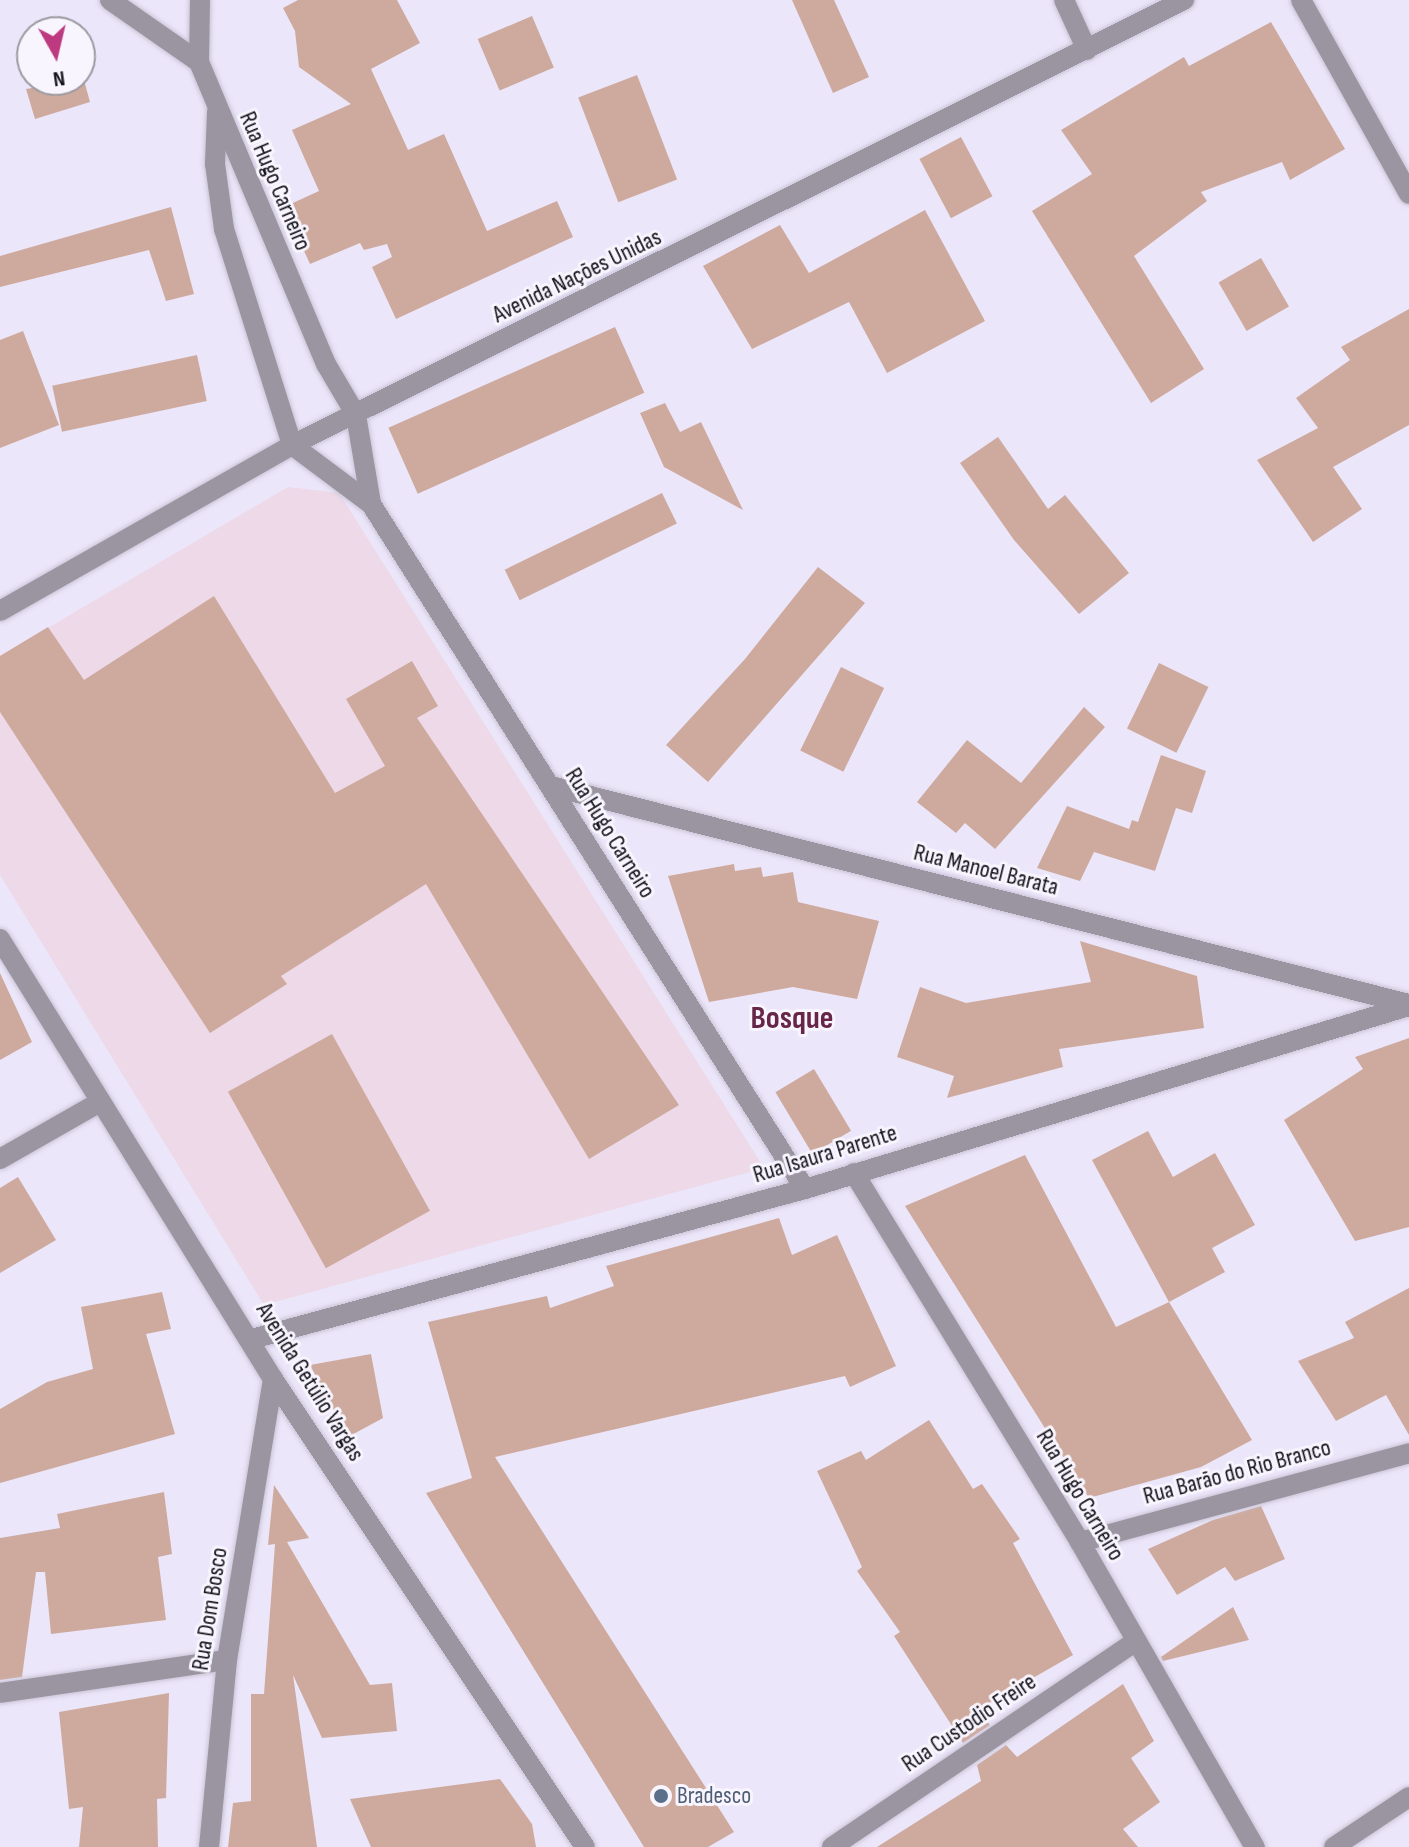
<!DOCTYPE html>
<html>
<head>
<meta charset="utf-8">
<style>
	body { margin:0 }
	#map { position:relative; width:1409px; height:1847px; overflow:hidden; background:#ece6fa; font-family:"Sofia Sans Condensed",sans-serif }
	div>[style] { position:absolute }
	.medical>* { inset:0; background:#edd9e8 }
	.building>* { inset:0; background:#ceaa9e; transform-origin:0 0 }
	.roads { filter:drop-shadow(0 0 2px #c9c4d6) drop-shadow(0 0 2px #c9c4d6) }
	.minor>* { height:20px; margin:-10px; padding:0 10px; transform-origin:10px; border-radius:10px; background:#9b94a1 }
	.dots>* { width:22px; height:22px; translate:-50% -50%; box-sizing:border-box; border:4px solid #f8f5fe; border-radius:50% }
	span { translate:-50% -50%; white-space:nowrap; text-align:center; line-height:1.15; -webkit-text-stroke:6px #f8f5fe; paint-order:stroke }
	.street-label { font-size:24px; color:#141219 }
	.service-label { font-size:24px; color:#4e5e75 }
	.left { translate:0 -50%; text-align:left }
	.district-label { font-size:32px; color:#672647; font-weight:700 }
	.north { position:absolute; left:16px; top:16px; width:80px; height:80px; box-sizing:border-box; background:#f8f5fe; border:2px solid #9d9aa2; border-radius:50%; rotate:172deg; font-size:22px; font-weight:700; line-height:32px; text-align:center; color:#141219 }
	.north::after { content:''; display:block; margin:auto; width:28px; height:36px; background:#be3a80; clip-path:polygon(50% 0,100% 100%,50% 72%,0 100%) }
</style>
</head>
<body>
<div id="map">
	<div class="medical">
		<div style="clip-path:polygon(288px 487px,339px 493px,764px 1168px,264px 1305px,0 875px,0 656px)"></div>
	</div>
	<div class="building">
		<div style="clip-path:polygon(298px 0,397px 0,420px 43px,371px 69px,408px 150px,444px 134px,487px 231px,557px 201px,573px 237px,396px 319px,372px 267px,392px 257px,387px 244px,364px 250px,360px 243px,310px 264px,284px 207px,319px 191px,292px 130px,351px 104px,299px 67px,295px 31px,283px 8px)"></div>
		<div style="clip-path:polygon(792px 0,834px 0,869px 77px,833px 93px)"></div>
		<div style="left:532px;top:16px;width:56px;height:59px;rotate:67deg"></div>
		<div style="clip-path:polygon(1271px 22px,1345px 149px,1290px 180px,1282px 162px,1201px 192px,1207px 201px,1134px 256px,1204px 369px,1151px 403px,1032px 211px,1092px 174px,1061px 130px,1184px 57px,1189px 66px)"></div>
		<div style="clip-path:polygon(82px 73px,90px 102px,35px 119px,26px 89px,80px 80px)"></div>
		<div style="left:637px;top:75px;width:112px;height:63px;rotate:69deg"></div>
		<div style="left:961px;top:137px;width:67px;height:47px;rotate:62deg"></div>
		<div style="clip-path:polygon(171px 207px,194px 294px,166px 301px,149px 250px,0 287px,0 256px)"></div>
		<div style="clip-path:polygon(925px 210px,985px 321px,887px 373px,849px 302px,752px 349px,703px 266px,780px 225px,809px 273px)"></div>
		<div style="left:1261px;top:258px;width:56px;height:49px;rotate:60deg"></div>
		<div style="clip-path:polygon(1409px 309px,1409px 425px,1333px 467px,1362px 509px,1313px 542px,1257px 460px,1318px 428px,1296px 398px,1350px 360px,1341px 347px)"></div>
		<div style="left:615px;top:327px;width:72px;height:248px;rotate:66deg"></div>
		<div style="clip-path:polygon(23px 331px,59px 425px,0 448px,0 340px)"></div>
		<div style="left:197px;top:355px;width:47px;height:148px;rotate:78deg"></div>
		<div style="clip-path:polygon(665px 403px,680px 432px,701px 422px,743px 510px,664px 467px,640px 413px)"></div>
		<div style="clip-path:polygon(998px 437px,1048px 509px,1065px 495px,1129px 573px,1079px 614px,1014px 540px,960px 463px)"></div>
		<div style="left:662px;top:493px;width:34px;height:175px;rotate:64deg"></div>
		<div style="clip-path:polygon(818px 567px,865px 603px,708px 782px,666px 745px,745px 659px)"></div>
		<div style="clip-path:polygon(214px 596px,335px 793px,385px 766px,346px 699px,412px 661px,438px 706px,417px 718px,679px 1105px,589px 1159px,426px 884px,281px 976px,287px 984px,210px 1033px,0 712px,0 656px,48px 627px,84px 680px)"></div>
		<div style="left:1159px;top:663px;width:55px;height:73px;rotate:26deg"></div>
		<div style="left:841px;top:667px;width:48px;height:93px;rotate:26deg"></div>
		<div style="clip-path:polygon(1084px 707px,1105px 727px,995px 849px,965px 823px,956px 833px,917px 802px,967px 740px,1021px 783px)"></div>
		<div style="clip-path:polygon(1161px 755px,1206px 771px,1192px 813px,1176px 808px,1155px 871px,1094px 852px,1080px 881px,1037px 868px,1067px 806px,1129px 829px,1132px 820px,1138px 822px)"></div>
		<div style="clip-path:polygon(734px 864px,735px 871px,761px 867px,763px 877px,793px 872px,798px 902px,879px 921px,857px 999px,793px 987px,709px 1002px,668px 876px)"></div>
		<div style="clip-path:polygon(1080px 941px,1197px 976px,1204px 1028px,1059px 1049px,1063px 1067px,947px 1098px,954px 1076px,897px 1057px,920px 987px,966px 1003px,1091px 982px)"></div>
		<div style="clip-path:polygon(0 973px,32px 1042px,0 1060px)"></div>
		<div style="left:332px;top:1034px;width:202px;height:119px;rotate:61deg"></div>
		<div style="clip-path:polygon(1409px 1038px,1409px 1227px,1355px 1241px,1284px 1120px,1363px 1069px,1355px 1057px)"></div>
		<div style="left:814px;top:1069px;width:72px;height:45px;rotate:59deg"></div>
		<div style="clip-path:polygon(1148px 1131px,1173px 1177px,1215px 1153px,1255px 1225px,1212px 1248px,1225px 1272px,1169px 1302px,1092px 1160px)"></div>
		<div style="clip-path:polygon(1025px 1155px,1116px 1327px,1169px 1302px,1252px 1440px,1201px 1467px,1089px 1498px,905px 1206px)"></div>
		<div style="clip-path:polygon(18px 1177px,56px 1240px,0 1273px,0 1188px)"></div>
		<div style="clip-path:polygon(779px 1218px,792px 1255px,837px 1235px,896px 1366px,850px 1387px,845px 1376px,495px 1457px,734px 1832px,708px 1847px,644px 1847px,426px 1493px,472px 1478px,428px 1322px,547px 1296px,550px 1308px,614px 1286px,606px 1266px)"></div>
		<div style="clip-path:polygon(1409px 1288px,1409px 1435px,1386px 1395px,1336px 1421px,1298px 1361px,1354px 1338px,1345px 1322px)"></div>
		<div style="clip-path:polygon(162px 1292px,171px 1329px,146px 1334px,175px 1434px,0 1483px,0 1409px,47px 1382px,93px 1369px,81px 1307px)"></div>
		<div style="clip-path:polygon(371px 1354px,383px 1418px,348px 1437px,310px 1365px)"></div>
		<div style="clip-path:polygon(929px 1420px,973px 1489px,982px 1484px,1020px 1539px,1013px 1543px,1073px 1655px,977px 1710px,990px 1725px,963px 1743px,894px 1636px,900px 1632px,857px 1571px,862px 1567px,817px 1471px,861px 1451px,866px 1460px)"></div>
		<div style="clip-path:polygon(274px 1485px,309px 1538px,287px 1542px,370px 1685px,392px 1683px,397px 1731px,322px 1738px,293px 1675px,317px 1847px,228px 1847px,233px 1803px,251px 1801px,251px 1694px,264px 1694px,275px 1544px,268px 1545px)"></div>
		<div style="clip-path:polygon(164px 1492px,172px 1554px,158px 1557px,166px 1620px,51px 1634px,45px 1572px,36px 1572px,22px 1677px,0 1680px,0 1538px,60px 1528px,57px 1514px)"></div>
		<div style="clip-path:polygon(1261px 1506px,1285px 1559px,1235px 1581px,1225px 1567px,1177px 1595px,1148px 1549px,1213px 1520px)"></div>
		<div style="clip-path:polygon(1233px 1607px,1249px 1640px,1163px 1661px,1161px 1657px)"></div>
		<div style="clip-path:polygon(1123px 1684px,1154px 1741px,1131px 1758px,1160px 1802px,1123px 1829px,1138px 1847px,877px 1847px,981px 1781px,977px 1765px,1006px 1745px,1017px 1757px)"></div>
		<div style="clip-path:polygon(169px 1693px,166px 1798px,157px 1799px,158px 1847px,79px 1847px,83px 1807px,69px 1809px,59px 1712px)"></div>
		<div style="clip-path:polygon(500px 1779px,532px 1824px,536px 1847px,371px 1847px,350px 1799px)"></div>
	</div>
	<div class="roads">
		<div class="minor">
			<div style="left:110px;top:0;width:108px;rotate:34.9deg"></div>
			<div style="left:200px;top:0;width:62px;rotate:90.9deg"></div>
			<div style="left:199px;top:62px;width:328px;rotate:67.2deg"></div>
			<div style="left:326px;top:364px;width:59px;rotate:59.5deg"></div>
			<div style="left:356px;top:415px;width:90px;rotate:80.4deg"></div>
			<div style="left:1064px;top:0;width:55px;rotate:65.3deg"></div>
			<div style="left:1301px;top:0;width:222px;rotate:60.9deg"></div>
			<div style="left:217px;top:112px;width:52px;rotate:92.2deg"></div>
			<div style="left:215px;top:164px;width:66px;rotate:82.1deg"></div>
			<div style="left:224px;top:229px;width:226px;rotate:72.5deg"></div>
			<div style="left:292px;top:445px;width:99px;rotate:36.8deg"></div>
			<div style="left:371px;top:504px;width:811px;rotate:57.64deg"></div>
			<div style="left:0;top:611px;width:336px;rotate:-29.6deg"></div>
			<div style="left:292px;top:445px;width:997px;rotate:-26.51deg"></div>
			<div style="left:551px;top:786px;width:885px;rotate:14.26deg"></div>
			<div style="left:0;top:939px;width:518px;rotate:58.18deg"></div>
			<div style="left:273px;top:1379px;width:562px;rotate:56.31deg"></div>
			<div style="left:0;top:1159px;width:113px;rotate:-29.7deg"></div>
			<div style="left:854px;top:1173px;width:433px;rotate:58.5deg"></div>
			<div style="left:1080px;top:1542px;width:352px;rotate:60.2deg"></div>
			<div style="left:252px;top:1339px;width:573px;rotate:-15.18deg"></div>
			<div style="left:805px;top:1189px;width:631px;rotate:-16.86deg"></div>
			<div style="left:1080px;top:1542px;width:341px;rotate:-15.1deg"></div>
			<div style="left:0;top:1693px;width:229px;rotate:-8.3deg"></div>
			<div style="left:209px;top:1847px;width:188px;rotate:-84.5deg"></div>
			<div style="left:227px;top:1660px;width:285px;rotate:-80.7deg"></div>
			<div style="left:832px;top:1847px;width:366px;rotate:-34.1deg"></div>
			<div style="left:1334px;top:1847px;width:90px;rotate:-33.7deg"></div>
		</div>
	</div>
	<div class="dots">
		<div style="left:661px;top:1796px;background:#5c6f8a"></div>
	</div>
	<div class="street-label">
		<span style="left:275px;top:181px;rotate:67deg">Rua Hugo Carneiro</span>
		<span style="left:577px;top:276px;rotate:-26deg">Avenida Nações Unidas</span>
		<span style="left:610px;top:833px;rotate:58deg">Rua Hugo Carneiro</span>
		<span style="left:986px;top:870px;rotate:14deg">Rua Manoel Barata</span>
		<span style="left:825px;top:1154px;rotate:-17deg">Rua Isaura Parente</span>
		<span style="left:310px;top:1382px;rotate:58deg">Avenida Getúlio Vargas</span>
		<span style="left:1237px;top:1472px;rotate:-15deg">Rua Barão do Rio Branco</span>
		<span style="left:1080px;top:1495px;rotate:59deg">Rua Hugo Carneiro</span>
		<span style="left:210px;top:1609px;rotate:-81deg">Rua Dom Bosco</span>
		<span style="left:969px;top:1723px;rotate:-34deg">Rua Custodio Freire</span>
	</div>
	<div class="service-label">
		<span class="left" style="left:677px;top:1796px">Bradesco</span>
	</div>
	<div class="district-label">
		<span style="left:792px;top:1019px">Bosque</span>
	</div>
	<div class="north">N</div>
</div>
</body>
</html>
